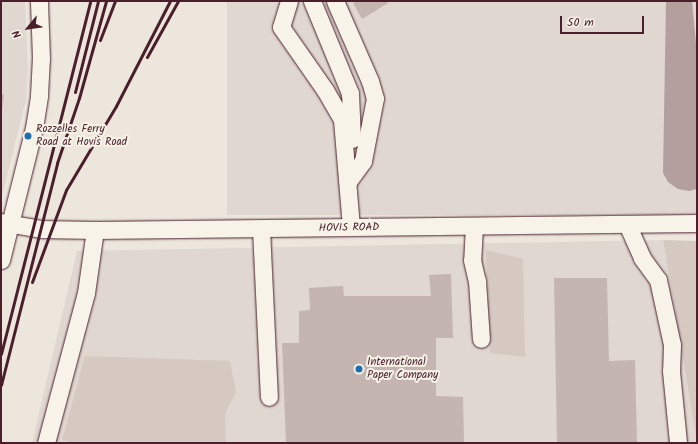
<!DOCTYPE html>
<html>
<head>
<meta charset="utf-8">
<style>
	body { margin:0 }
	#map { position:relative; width:698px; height:444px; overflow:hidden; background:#ece6dd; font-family:Kalam,sans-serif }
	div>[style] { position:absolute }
	.built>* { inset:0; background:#e0d7d0; transform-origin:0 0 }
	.green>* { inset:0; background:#d5c9c2 }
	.water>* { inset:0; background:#b39f9d }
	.building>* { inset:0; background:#c4b5b0 }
	.roads { filter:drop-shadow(0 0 1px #4a1f2b) drop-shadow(0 0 1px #4a1f2b) }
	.minor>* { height:17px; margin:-8.5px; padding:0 8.5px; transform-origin:8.5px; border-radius:8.5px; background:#f7f3e8 }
	.rail>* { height:3px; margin:-1.5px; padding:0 1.5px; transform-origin:1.5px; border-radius:1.5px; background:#4a1f2b }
	.dots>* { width:11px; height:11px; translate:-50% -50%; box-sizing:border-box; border:2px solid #f7f3e8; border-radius:50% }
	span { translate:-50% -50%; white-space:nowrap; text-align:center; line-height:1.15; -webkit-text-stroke:4px #f7f3e8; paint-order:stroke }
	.poi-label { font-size:11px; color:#4a1f2b }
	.left { translate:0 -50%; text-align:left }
	.street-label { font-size:11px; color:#4a1f2b }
	.frame { position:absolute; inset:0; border:2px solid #4a1f2b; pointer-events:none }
	.north { position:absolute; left:8px; top:8px; width:40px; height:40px; -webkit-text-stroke:3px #f7f3e8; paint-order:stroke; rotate:241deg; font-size:11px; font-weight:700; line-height:16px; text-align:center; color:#4a1f2b }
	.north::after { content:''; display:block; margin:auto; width:14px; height:18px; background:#4a1f2b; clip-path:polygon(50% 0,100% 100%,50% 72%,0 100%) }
	.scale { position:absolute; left:560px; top:16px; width:84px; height:18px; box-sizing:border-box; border:2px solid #4a1f2b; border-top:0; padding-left:5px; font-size:12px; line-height:14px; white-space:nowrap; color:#4a1f2b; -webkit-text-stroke:3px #f7f3e8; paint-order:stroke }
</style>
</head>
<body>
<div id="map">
	<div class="built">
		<div style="clip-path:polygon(1px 1px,25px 1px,28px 69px,26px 100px,1px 200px)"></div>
		<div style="left:227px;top:1px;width:470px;height:214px"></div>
		<div style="clip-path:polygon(663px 240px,697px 443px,32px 443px,77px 251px)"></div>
	</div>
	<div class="green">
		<div style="clip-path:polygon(663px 240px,697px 241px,697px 442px)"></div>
		<div style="clip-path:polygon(486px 250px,523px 259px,525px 357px,490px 353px)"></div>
		<div style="clip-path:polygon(85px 356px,230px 361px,236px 392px,225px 414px,226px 443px,75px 443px,62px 440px)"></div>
	</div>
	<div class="water">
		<div style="clip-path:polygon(666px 1px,692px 1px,697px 54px,697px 189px,689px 191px,678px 189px,668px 182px,663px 173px)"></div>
	</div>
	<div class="building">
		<div style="clip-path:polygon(357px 1px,387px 1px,388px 3px,362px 19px,353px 3px)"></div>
		<div style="clip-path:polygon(1px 94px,4px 95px,2px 111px,1px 111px)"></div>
		<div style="clip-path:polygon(451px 274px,453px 338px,436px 338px,436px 396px,463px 397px,464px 443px,286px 443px,282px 343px,299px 343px,299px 311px,310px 310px,309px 288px,343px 286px,344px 296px,431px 296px,429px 275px)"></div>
		<div style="clip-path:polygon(554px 278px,607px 278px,609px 361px,635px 360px,637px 443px,557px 443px)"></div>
	</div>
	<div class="roads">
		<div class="minor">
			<div style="left:289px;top:1px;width:27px;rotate:107deg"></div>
			<div style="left:281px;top:27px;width:77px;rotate:55.1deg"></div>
			<div style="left:325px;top:90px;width:34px;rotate:60deg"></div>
			<div style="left:342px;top:120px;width:107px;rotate:85.2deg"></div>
			<div style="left:312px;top:1px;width:100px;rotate:67.6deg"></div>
			<div style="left:350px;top:93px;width:46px;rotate:87.5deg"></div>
			<div style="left:335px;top:1px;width:87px;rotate:66.4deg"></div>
			<div style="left:370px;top:81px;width:18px;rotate:74deg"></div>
			<div style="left:375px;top:98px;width:64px;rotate:100.8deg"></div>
			<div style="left:363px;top:161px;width:26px;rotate:126deg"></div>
			<div style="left:1px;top:222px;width:40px;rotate:10deg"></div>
			<div style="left:40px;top:229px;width:55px;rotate:1deg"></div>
			<div style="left:95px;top:230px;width:602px;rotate:-0.67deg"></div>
			<div style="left:627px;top:224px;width:37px;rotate:66deg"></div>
			<div style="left:642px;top:258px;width:27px;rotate:54deg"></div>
			<div style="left:658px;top:280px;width:66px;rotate:77.8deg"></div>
			<div style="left:672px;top:345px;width:26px;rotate:92deg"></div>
			<div style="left:671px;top:371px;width:72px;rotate:84.4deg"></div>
			<div style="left:474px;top:226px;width:34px;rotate:93deg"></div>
			<div style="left:472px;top:260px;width:22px;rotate:77deg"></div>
			<div style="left:477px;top:281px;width:58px;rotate:86.1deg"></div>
			<div style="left:261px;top:229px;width:168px;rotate:87.3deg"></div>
			<div style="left:1px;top:260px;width:136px;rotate:-76deg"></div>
			<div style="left:34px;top:128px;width:33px;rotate:-81deg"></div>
			<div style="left:39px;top:95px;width:36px;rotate:-87deg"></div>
			<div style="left:41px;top:59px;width:58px;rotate:-92deg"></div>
			<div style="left:46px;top:443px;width:155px;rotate:-75.1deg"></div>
			<div style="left:86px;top:293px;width:64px;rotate:-81.9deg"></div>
		</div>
	</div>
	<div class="rail">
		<div style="left:100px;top:40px;width:42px;rotate:-69deg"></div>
		<div style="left:147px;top:57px;width:64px;rotate:-61deg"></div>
		<div style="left:75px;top:92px;width:94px;rotate:-75.8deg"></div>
		<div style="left:32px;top:282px;width:98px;rotate:-69.7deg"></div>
		<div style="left:66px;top:190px;width:98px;rotate:-59.2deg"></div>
		<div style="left:116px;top:106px;width:118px;rotate:-62.8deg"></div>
		<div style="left:1px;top:354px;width:364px;rotate:-75.8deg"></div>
		<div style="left:1px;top:385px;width:229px;rotate:-75.8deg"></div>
		<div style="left:57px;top:163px;width:69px;rotate:-71.3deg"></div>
		<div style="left:79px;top:98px;width:101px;rotate:-74.4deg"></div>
	</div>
	<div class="dots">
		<div style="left:28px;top:136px;background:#1f6fb2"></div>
		<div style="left:359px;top:369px;background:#1f6fb2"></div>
	</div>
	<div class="poi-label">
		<span class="left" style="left:36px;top:136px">Rozzelles Ferry<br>Road at Hovis Road</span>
		<span class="left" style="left:367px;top:369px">International<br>Paper Company</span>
	</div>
	<div class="street-label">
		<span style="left:349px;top:228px;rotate:-1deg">HOVIS ROAD</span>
	</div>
	<div class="frame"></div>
	<div class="north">N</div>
	<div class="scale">50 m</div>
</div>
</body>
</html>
